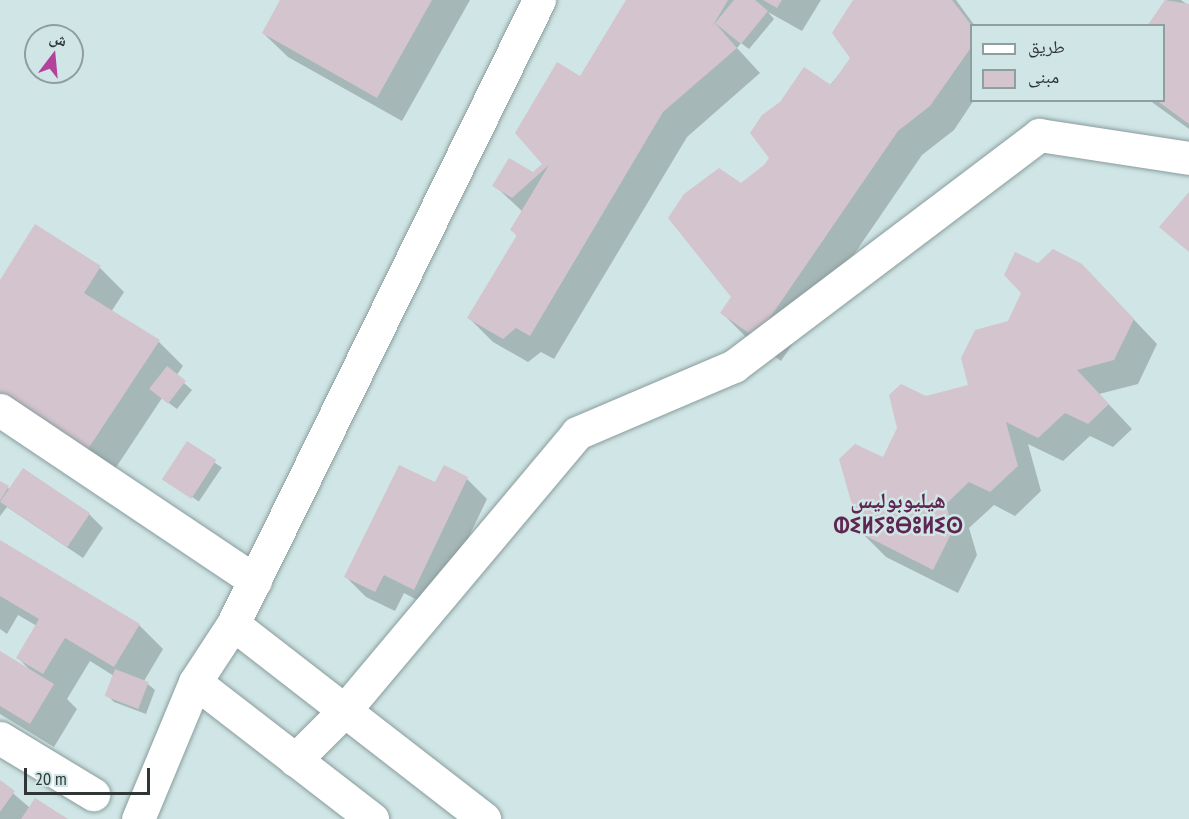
<!DOCTYPE html>
<html>
<head>
<meta charset="utf-8">
<style>
	body { margin:0 }
	#map { position:relative; width:1189px; height:819px; overflow:hidden; background:#d0e5e5; font-family:"PT Sans Narrow","Noto Naskh Arabic","Noto Sans Tifinagh",sans-serif }
	div>[style] { position:absolute }
	.shadow>* { inset:0; background:#0003; transform-origin:0 0 }
	.building>* { inset:0; background:#d3c4ce; transform-origin:0 0 }
	.roads { filter:drop-shadow(0 0 2px #899c9d) drop-shadow(0 0 2px #899c9d) }
	.minor>* { height:33px; margin:-16.5px; padding:0 16.5px; transform-origin:16.5px; border-radius:16.5px; background:#fff }
	span { translate:-50% -50%; white-space:nowrap; text-align:center; line-height:1.15; -webkit-text-stroke:5px #d0e5e5; paint-order:stroke }
	.district-label { font-size:22px; color:#5e2651; font-weight:700 }
	.legend { position:absolute; left:970px; top:24px; width:195px; height:78px; box-sizing:border-box; background:#d0e5e5; border:2px solid #8f9f9f; margin:0; padding:8px 10px; list-style:none; font-size:18px; color:#2e3636 }
	.legend li { display:flex; align-items:center; gap:12px; height:30px }
	.legend b { width:30px; border:2px solid #8f9f9f }
	.north { position:absolute; left:24px; top:24px; width:60px; height:60px; box-sizing:border-box; background:#d0e5e5; border:2px solid #8f9f9f; border-radius:50%; rotate:16deg; font-size:16px; font-weight:700; line-height:24px; text-align:center; color:#2e3636 }
	.north::after { content:''; display:block; margin:auto; width:21px; height:27px; background:#b4429c; clip-path:polygon(50% 0,100% 100%,50% 72%,0 100%) }
	.scale { position:absolute; left:24px; top:768px; width:126px; height:27px; box-sizing:border-box; border:3px solid #2e3636; border-top:0; padding-left:8px; font-size:18px; line-height:21px; white-space:nowrap; color:#2e3636; -webkit-text-stroke:4px #d0e5e5; paint-order:stroke }
</style>
</head>
<body>
<div id="map">
	<div class="shadow">
		<div style="clip-path:polygon(282px 0,470px 0,402px 121px,288px 57px,263px 33px)"></div>
		<div style="clip-path:polygon(628px 0,821px 0,802px 31px,768px 12px,774px 19px,749px 49px,741px 43px,737px 48px,760px 73px,687px 137px,554px 359px,541px 352px,528px 362px,493px 342px,469px 318px,518px 237px,512px 230px,523px 212px,494px 185px,533px 174px,545px 164px,581px 78px)"></div>
		<div style="clip-path:polygon(855px 0,956px 0,975px 26px,972px 26px,974px 100px,954px 130px,922px 155px,781px 361px,746px 337px,722px 313px,733px 297px,741px 185px,765px 166px,852px 58px)"></div>
		<div style="clip-path:polygon(1167px 0,1181px 0,1189px 6px,1189px 129px,1149px 100px,1164px 100px,1164px 26px,1149px 26px)"></div>
		<div style="clip-path:polygon(100px 268px,124px 292px,111px 312px,159px 342px,183px 366px,176px 376px,192px 390px,177px 409px,162px 398px,113px 472px,0 402px,0 283px)"></div>
		<div style="clip-path:polygon(1106px 290px,1157px 344px,1138px 384px,1099px 394px,1132px 429px,1113px 447px,1090px 436px,1063px 461px,1028px 444px,1041px 491px,1015px 516px,994px 505px,969px 528px,977px 555px,958px 593px,886px 557px,861px 532px,884px 459px,926px 398px,970px 386px)"></div>
		<div style="left:187px;top:444px;width:42px;height:41px;rotate:34deg"></div>
		<div style="clip-path:polygon(444px 467px,467px 479px,487px 499px,434px 609px,404px 593px,395px 611px,366px 597px,346px 577px,436px 484px)"></div>
		<div style="clip-path:polygon(0 483px,11px 490px,89px 514px,103px 528px,83px 558px,7px 507px,0 516px)"></div>
		<div style="clip-path:polygon(0 541px,139px 625px,163px 649px,144px 681px,155px 690px,146px 714px,114px 702px,107px 695px,114px 676px,90px 661px,67px 699px,77px 709px,54px 747px,0 714px,0 653px,30px 670px,18px 658px,37px 626px,18px 615px,7px 634px,0 629px)"></div>
		<div style="clip-path:polygon(0 782px,30px 808px,65px 819px,0 819px)"></div>
	</div>
	<div class="building">
		<div style="clip-path:polygon(280px 0,432px 0,377px 98px,262px 33px)"></div>
		<div style="clip-path:polygon(626px 0,728px 0,712px 27px,715px 23px,737px 48px,663px 112px,530px 336px,516px 328px,503px 339px,467px 318px,517px 235px,510px 230px,549px 165px,512px 198px,492px 186px,509px 158px,533px 172px,542px 164px,515px 133px,557px 62px,580px 76px)"></div>
		<div style="clip-path:polygon(734px 0,755px 0,768px 11px,741px 44px,715px 23px)"></div>
		<div style="clip-path:polygon(763px 0,782px 0,777px 8px)"></div>
		<div style="clip-path:polygon(853px 0,952px 0,972px 26px,972px 46px,930px 106px,898px 131px,756px 338px,720px 313px,731px 297px,668px 218px,684px 194px,719px 168px,741px 183px,764px 165px,769px 158px,750px 133px,762px 115px,780px 102px,804px 67px,831px 85px,850px 58px,832px 33px)"></div>
		<div style="clip-path:polygon(1165px 0,1189px 4px,1189px 124px,1156px 100px,1164px 100px,1164px 26px,1147px 26px)"></div>
		<div style="clip-path:polygon(1189px 192px,1189px 252px,1159px 227px)"></div>
		<div style="clip-path:polygon(35px 224px,101px 266px,84px 293px,160px 340px,88px 449px,0 393px,0 280px)"></div>
		<div style="clip-path:polygon(1053px 249px,1082px 264px,1134px 319px,1114px 360px,1077px 370px,1109px 404px,1088px 424px,1065px 413px,1038px 438px,1006px 422px,1018px 466px,990px 492px,969px 482px,946px 504px,953px 530px,933px 570px,860px 533px,839px 459px,855px 444px,883px 457px,897px 428px,889px 395px,901px 384px,926px 396px,968px 385px,961px 358px,975px 330px,1008px 321px,1021px 293px,1004px 275px,1015px 252px,1038px 263px)"></div>
		<div style="left:167px;top:366px;width:24px;height:29px;rotate:38deg"></div>
		<div style="left:187px;top:441px;width:35px;height:46px;rotate:33deg"></div>
		<div style="clip-path:polygon(399px 465px,435px 482px,444px 465px,468px 477px,414px 590px,384px 575px,375px 592px,344px 577px)"></div>
		<div style="left:23px;top:468px;width:81px;height:41px;rotate:34deg"></div>
		<div style="clip-path:polygon(0 481px,9px 486px,0 501px)"></div>
		<div style="clip-path:polygon(0 540px,140px 624px,114px 667px,65px 638px,43px 674px,16px 658px,39px 619px,0 596px)"></div>
		<div style="clip-path:polygon(0 651px,54px 684px,30px 724px,0 706px)"></div>
		<div style="left:115px;top:669px;width:36px;height:29px;rotate:21deg"></div>
		<div style="clip-path:polygon(0 780px,15px 791px,0 812px)"></div>
		<div style="clip-path:polygon(35px 798px,68px 819px,21px 819px)"></div>
	</div>
	<div class="roads">
		<div class="minor">
			<div style="left:0;top:410px;width:307px;rotate:33.8deg"></div>
			<div style="left:233px;top:624px;width:318px;rotate:37.8deg"></div>
			<div style="left:195px;top:682px;width:224px;rotate:37.7deg"></div>
			<div style="left:0;top:738px;width:109px;rotate:31.1deg"></div>
			<div style="left:295px;top:760px;width:69px;rotate:-45deg"></div>
			<div style="left:344px;top:711px;width:363px;rotate:-50deg"></div>
			<div style="left:577px;top:433px;width:171px;rotate:-23.1deg"></div>
			<div style="left:734px;top:366px;width:383px;rotate:-37.1deg"></div>
			<div style="left:1039px;top:135px;width:152px;rotate:8.7deg"></div>
			<div style="left:138px;top:819px;width:148px;rotate:-67.4deg"></div>
			<div style="left:195px;top:682px;width:69px;rotate:-56.8deg"></div>
			<div style="left:233px;top:624px;width:695px;rotate:-63.88deg"></div>
		</div>
	</div>
	<div class="district-label">
		<span style="left:898px;top:513px">ھيليوبوليس<br>ⵀⵉⵍⵢⵓⴱⵓⵍⵉⵙ</span>
	</div>
	<ul class="legend">
	<li><b style="height:8px;background:#fff"></b>طريق</li>
	<li><b style="height:16px;background:#d3c4ce"></b>مبنى</li>
	</ul>
	<div class="north">ش</div>
	<div class="scale">20 m</div>
</div>
</body>
</html>
